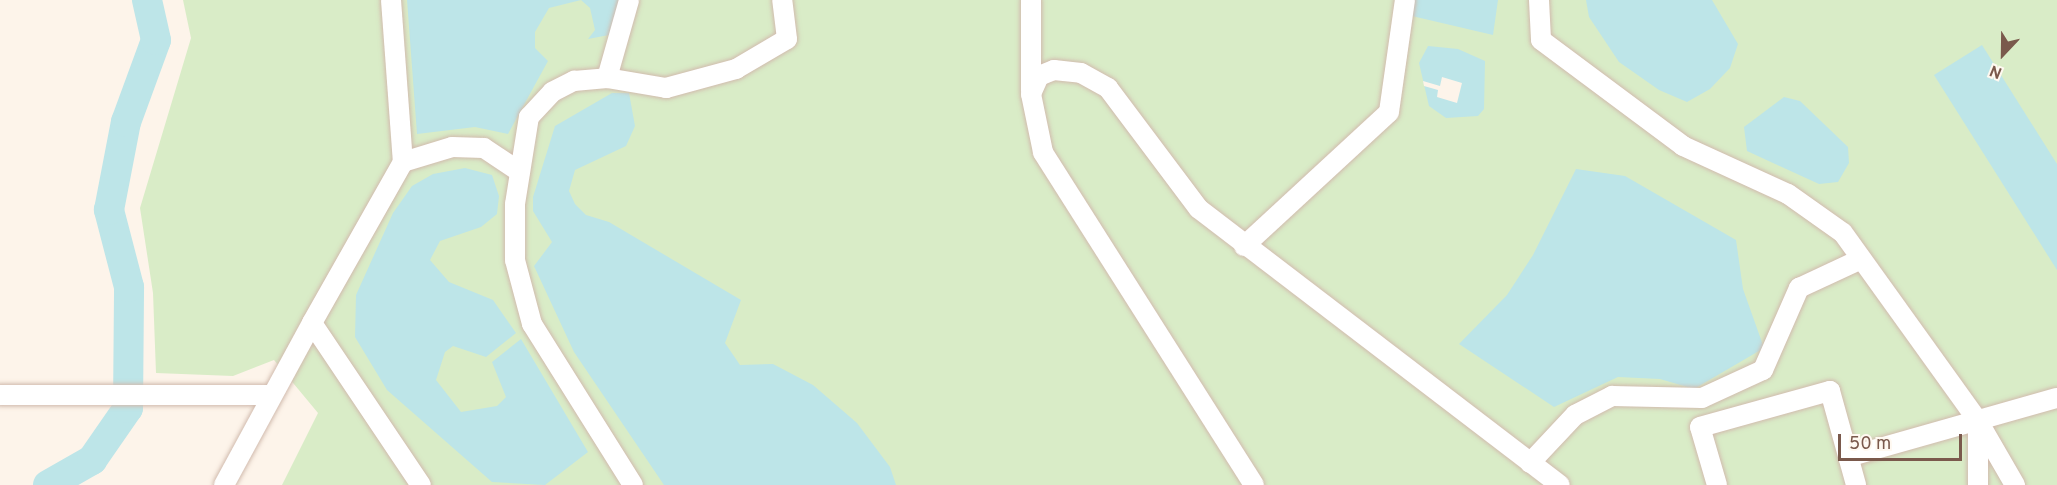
<!DOCTYPE html>
<html>
<head>
<meta charset="utf-8">
<style>
	body { margin:0 }
	#map { position:relative; width:2057px; height:485px; overflow:hidden; background:#fdf4ea; font-family:Overpass,sans-serif }
	div>[style] { position:absolute }
	.green>* { inset:0; background:#d9ecc7 }
	.water>* { inset:0; background:#bde5e8 }
	.pier>* { inset:0; background:#fdf4ea }
	.river>* { height:30px; margin:-15px; padding:0 15px; transform-origin:15px; border-radius:15px; background:#bde5e8 }
	.roads { filter:drop-shadow(0 0 2px #d1bbae) drop-shadow(0 0 2px #d1bbae) }
	.minor>* { height:20px; margin:-10px; padding:0 10px; transform-origin:10px; border-radius:10px; background:#fff }
	span { translate:-50% -50%; white-space:nowrap; text-align:center; line-height:1.15; -webkit-text-stroke:6px #fff9f1; paint-order:stroke }
	.north { position:absolute; left:1973px; top:24px; width:60px; height:60px; -webkit-text-stroke:4px #fff9f1; paint-order:stroke; rotate:202deg; font-size:16px; font-weight:700; line-height:24px; text-align:center; color:#7a594c }
	.north::after { content:''; display:block; margin:auto; width:21px; height:27px; background:#7a594c; clip-path:polygon(50% 0,100% 100%,50% 72%,0 100%) }
	.scale { position:absolute; left:1838px; top:434px; width:124px; height:27px; box-sizing:border-box; border:3px solid #7a594c; border-top:0; padding-left:8px; font-size:18px; line-height:21px; white-space:nowrap; color:#7a594c; -webkit-text-stroke:4px #fff9f1; paint-order:stroke }
</style>
</head>
<body>
<div id="map">
	<div class="green">
		<div style="clip-path:polygon(183px 0,2057px 0,2057px 485px,282px 485px,318px 413px,274px 360px,233px 376px,156px 373px,153px 293px,140px 208px,191px 38px)"></div>
	</div>
	<div class="water">
		<div style="clip-path:polygon(407px 0,619px 0,619px 8px,609px 35px,588px 39px,595px 30px,590px 8px,581px 0,549px 8px,535px 32px,535px 48px,548px 61px,508px 134px,475px 127px,417px 134px)"></div>
		<div style="clip-path:polygon(1414px 0,1498px 0,1493px 35px,1412px 16px)"></div>
		<div style="clip-path:polygon(1586px 0,1712px 0,1738px 44px,1730px 68px,1710px 89px,1687px 102px,1659px 90px,1619px 62px,1589px 17px)"></div>
		<div style="clip-path:polygon(1982px 45px,2057px 164px,2057px 270px,1934px 75px)"></div>
		<div style="clip-path:polygon(1428px 46px,1458px 49px,1485px 61px,1484px 109px,1478px 116px,1446px 118px,1429px 106px,1419px 63px)"></div>
		<div style="clip-path:polygon(612px 93px,629px 93px,635px 126px,626px 146px,575px 170px,569px 191px,575px 204px,586px 215px,609px 222px,741px 300px,725px 343px,740px 365px,773px 364px,813px 385px,857px 423px,890px 467px,896px 485px,664px 485px,574px 352px,534px 266px,552px 242px,533px 211px,533px 197px,555px 126px)"></div>
		<div style="clip-path:polygon(1784px 97px,1800px 101px,1848px 147px,1849px 163px,1838px 182px,1819px 184px,1747px 151px,1744px 127px)"></div>
		<div style="clip-path:polygon(465px 168px,492px 175px,499px 196px,497px 214px,481px 227px,440px 241px,430px 260px,449px 282px,493px 300px,516px 333px,486px 357px,453px 346px,445px 352px,436px 380px,461px 412px,497px 406px,506px 397px,492px 362px,521px 339px,588px 452px,545px 485px,492px 482px,387px 390px,355px 337px,356px 295px,393px 213px,412px 186px,433px 174px)"></div>
		<div style="clip-path:polygon(1576px 169px,1625px 176px,1736px 240px,1743px 289px,1764px 348px,1694px 389px,1660px 379px,1618px 377px,1554px 407px,1459px 344px,1507px 295px,1533px 255px)"></div>
	</div>
	<div class="pier">
		<div style="clip-path:polygon(1442px 77px,1462px 83px,1457px 103px,1437px 97px,1438px 90px,1424px 86px,1423px 81px,1440px 86px)"></div>
	</div>
	<div class="river">
		<div style="left:48px;top:485px;width:51px;rotate:-29.6deg"></div>
		<div style="left:92px;top:460px;width:63px;rotate:-55.3deg"></div>
		<div style="left:128px;top:408px;width:121px;rotate:-89.5deg"></div>
		<div style="left:129px;top:287px;width:80px;rotate:-104.6deg"></div>
		<div style="left:109px;top:210px;width:90px;rotate:-79.1deg"></div>
		<div style="left:126px;top:122px;width:87px;rotate:-69.9deg"></div>
		<div style="left:156px;top:40px;width:41px;rotate:-102.7deg"></div>
	</div>
	<div class="roads">
		<div class="minor">
			<div style="left:391px;top:0;width:162px;rotate:85.8deg"></div>
			<div style="left:403px;top:162px;width:185px;rotate:119.5deg"></div>
			<div style="left:312px;top:323px;width:195px;rotate:56.1deg"></div>
			<div style="left:1539px;top:0;width:40px;rotate:87.1deg"></div>
			<div style="left:1541px;top:40px;width:177px;rotate:36.7deg"></div>
			<div style="left:1683px;top:146px;width:115px;rotate:24.6deg"></div>
			<div style="left:1788px;top:194px;width:67px;rotate:35.3deg"></div>
			<div style="left:1843px;top:233px;width:231px;rotate:54.3deg"></div>
			<div style="left:1978px;top:421px;width:74px;rotate:60deg"></div>
			<div style="left:607px;top:78px;width:81px;rotate:-74.2deg"></div>
			<div style="left:1031px;top:91px;width:91px;rotate:-90deg"></div>
			<div style="left:403px;top:162px;width:51px;rotate:-17deg"></div>
			<div style="left:452px;top:147px;width:32px;rotate:2deg"></div>
			<div style="left:484px;top:148px;width:43px;rotate:33.7deg"></div>
			<div style="left:1244px;top:246px;width:197px;rotate:-42.7deg"></div>
			<div style="left:1389px;top:112px;width:113px;rotate:-81.9deg"></div>
			<div style="left:0;top:395px;width:268px"></div>
			<div style="left:1978px;top:421px;width:64px;rotate:90deg"></div>
			<div style="left:1848px;top:457px;width:217px;rotate:-15.8deg"></div>
			<div style="left:1530px;top:463px;width:66px;rotate:-46.8deg"></div>
			<div style="left:1575px;top:415px;width:42px;rotate:-27.2deg"></div>
			<div style="left:1612px;top:396px;width:90px;rotate:1.3deg"></div>
			<div style="left:1702px;top:398px;width:67px;rotate:-24.7deg"></div>
			<div style="left:1763px;top:370px;width:90px;rotate:-66.3deg"></div>
			<div style="left:1799px;top:288px;width:66px;rotate:-25deg"></div>
			<div style="left:224px;top:485px;width:184px;rotate:-61.5deg"></div>
			<div style="left:633px;top:485px;width:190px;rotate:-122.1deg"></div>
			<div style="left:532px;top:324px;width:66px;rotate:-104.9deg"></div>
			<div style="left:515px;top:260px;width:56px;rotate:-90deg"></div>
			<div style="left:515px;top:204px;width:88px;rotate:-80.9deg"></div>
			<div style="left:529px;top:117px;width:34px;rotate:-47deg"></div>
			<div style="left:552px;top:92px;width:25px;rotate:-27deg"></div>
			<div style="left:574px;top:81px;width:33px;rotate:-5deg"></div>
			<div style="left:607px;top:78px;width:60px;rotate:9.6deg"></div>
			<div style="left:666px;top:88px;width:73px;rotate:-15.2deg"></div>
			<div style="left:736px;top:69px;width:59px;rotate:-30.5deg"></div>
			<div style="left:787px;top:39px;width:39px;rotate:-97deg"></div>
			<div style="left:1254px;top:485px;width:394px;rotate:-122.4deg"></div>
			<div style="left:1043px;top:152px;width:59px;rotate:-101.7deg"></div>
			<div style="left:1031px;top:94px;width:20px;rotate:-66deg"></div>
			<div style="left:1039px;top:76px;width:16px;rotate:-22deg"></div>
			<div style="left:1054px;top:70px;width:27px;rotate:6deg"></div>
			<div style="left:1081px;top:73px;width:31px;rotate:29deg"></div>
			<div style="left:1108px;top:88px;width:151px;rotate:53.1deg"></div>
			<div style="left:1199px;top:209px;width:454px;rotate:37.4deg"></div>
			<div style="left:1717px;top:485px;width:60px;rotate:-106.3deg"></div>
			<div style="left:1700px;top:427px;width:135px;rotate:-15.5deg"></div>
			<div style="left:1830px;top:391px;width:98px;rotate:74.5deg"></div>
		</div>
	</div>
	<div class="north">N</div>
	<div class="scale">50 m</div>
</div>
</body>
</html>
